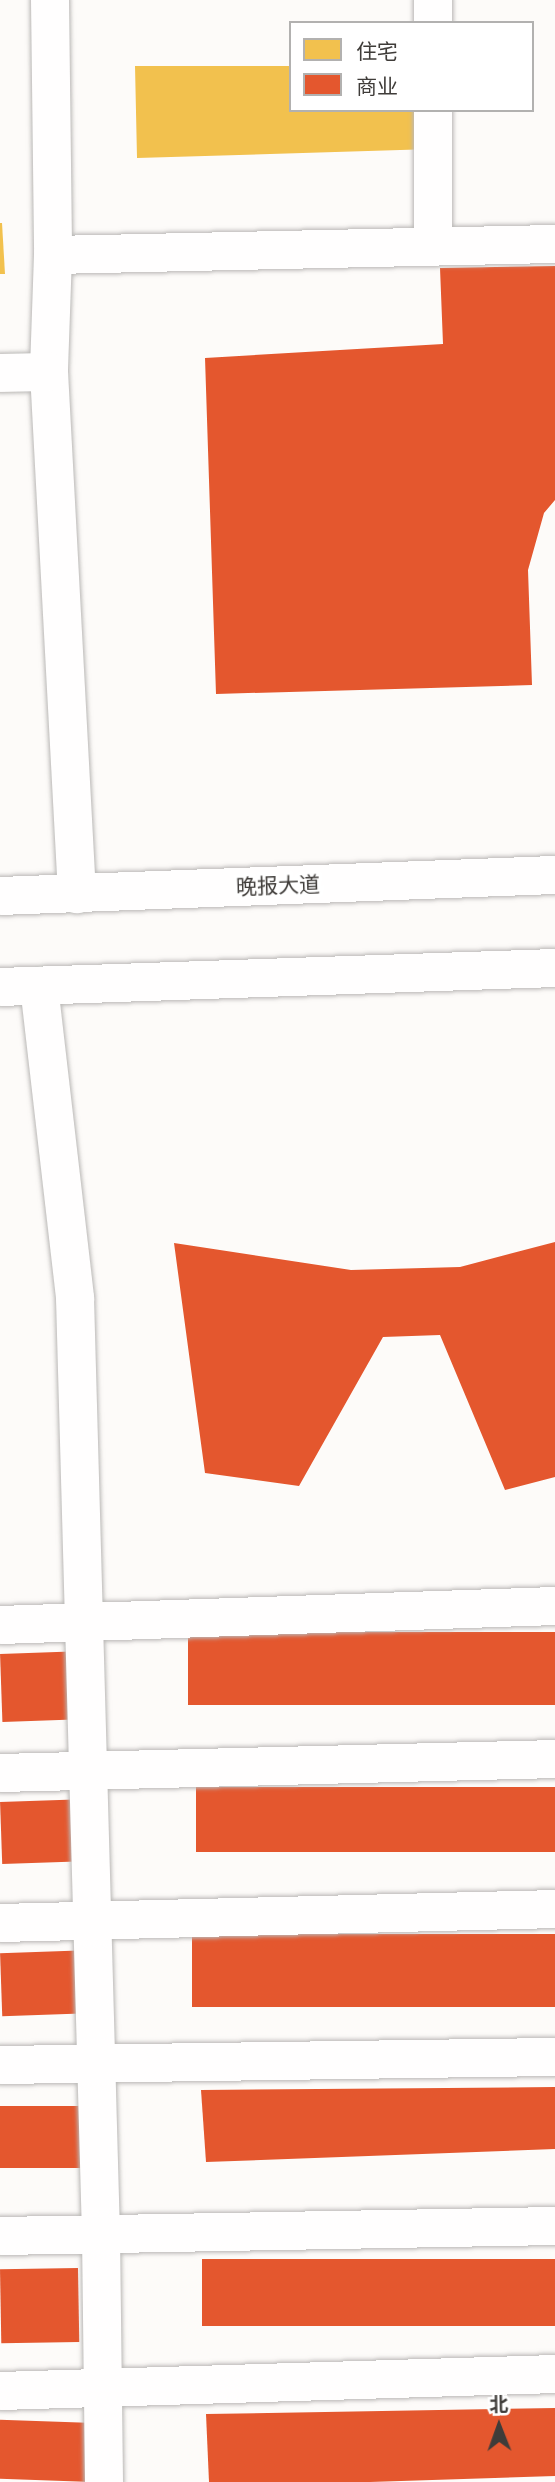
<!DOCTYPE html>
<html>
<head>
<meta charset="utf-8">
<style>
	body { margin:0 }
	#map { position:relative; width:555px; height:2482px; overflow:hidden; background:#fdfbf9; font-family:Signika,"Noto Sans SC",sans-serif }
	div>[style] { position:absolute }
	.homes>* { inset:0; background:#f2c14e }
	.shops>* { inset:0; background:#e4572e; transform-origin:0 0 }
	.roads { filter:drop-shadow(0 0 2px #bab8b6) drop-shadow(0 0 2px #bab8b6) }
	.street>* { height:38px; margin:-19px; padding:0 19px; transform-origin:19px; border-radius:19px; background:#fffefe }
	.secondary>* { height:38px; margin:-19px; padding:0 19px; transform-origin:19px; border-radius:19px; background:#fffefe }
	span { translate:-50% -50%; white-space:nowrap; text-align:center; line-height:1.15; -webkit-text-stroke:7px #fff; paint-order:stroke }
	.street-label { font-size:21px; color:#3f3c39 }
	.legend { position:absolute; left:289px; top:21px; width:245px; height:91px; box-sizing:border-box; background:#fff; border:2px solid #b2b1b0; margin:0; padding:9px 12px; list-style:none; font-size:21px; color:#3f3c39 }
	.legend li { display:flex; align-items:center; gap:14px; height:35px }
	.legend b { width:35px; border:2px solid #b2b1b0 }
	.north { position:absolute; left:464px; top:2391px; width:70px; height:70px; -webkit-text-stroke:5px #fff; paint-order:stroke; rotate:359deg; font-size:19px; font-weight:700; line-height:28px; text-align:center; color:#3f3c39 }
	.north::after { content:''; display:block; margin:auto; width:24px; height:32px; background:#3f3c39; clip-path:polygon(50% 0,100% 100%,50% 72%,0 100%) }
</style>
</head>
<body>
<div id="map">
	<div class="homes">
		<div style="clip-path:polygon(135px 66px,291px 66px,291px 110px,433px 110px,433px 149px,137px 158px)"></div>
		<div style="clip-path:polygon(0 223px,2px 223px,5px 274px,0 274px)"></div>
	</div>
	<div class="shops">
		<div style="clip-path:polygon(555px 266px,555px 500px,544px 513px,528px 570px,532px 685px,216px 694px,205px 358px,443px 344px,440px 268px)"></div>
		<div style="clip-path:polygon(555px 1242px,555px 1477px,505px 1490px,440px 1335px,383px 1337px,299px 1486px,205px 1473px,174px 1243px,351px 1270px,460px 1267px)"></div>
		<div style="left:555px;top:1632px;width:73px;height:367px;rotate:90deg"></div>
		<div style="left:85px;top:1651px;width:68px;height:85px;rotate:88deg"></div>
		<div style="left:555px;top:1787px;width:65px;height:359px;rotate:90deg"></div>
		<div style="left:89px;top:1799px;width:62px;height:89px;rotate:88deg"></div>
		<div style="left:555px;top:1934px;width:73px;height:363px;rotate:90deg"></div>
		<div style="left:93px;top:1950px;width:63px;height:93px;rotate:88deg"></div>
		<div style="clip-path:polygon(555px 2087px,555px 2149px,206px 2162px,201px 2090px)"></div>
		<div style="left:0;top:2106px;width:97px;height:62px"></div>
		<div style="left:555px;top:2259px;width:67px;height:353px;rotate:90deg"></div>
		<div style="left:78px;top:2268px;width:74px;height:78px;rotate:89deg"></div>
		<div style="clip-path:polygon(555px 2408px,555px 2476px,370px 2482px,209px 2482px,206px 2414px)"></div>
		<div style="left:94px;top:2423px;width:59px;height:94px;rotate:92deg"></div>
	</div>
	<div class="roads">
		<div class="street">
			<div style="left:50px;top:0;width:255px;rotate:89.3deg"></div>
			<div style="left:53px;top:255px;width:117px;rotate:92deg"></div>
			<div style="left:49px;top:372px;width:523px;rotate:86.93deg"></div>
			<div style="left:433px;top:0;width:23px;rotate:90deg"></div>
			<div style="left:433px;top:110px;width:136px;rotate:90deg"></div>
			<div style="left:53px;top:255px;width:502px;rotate:-1.26deg"></div>
			<div style="left:0;top:373px;width:49px;rotate:-1.2deg"></div>
			<div style="left:39px;top:986px;width:314px;rotate:83.4deg"></div>
			<div style="left:75px;top:1298px;width:937px;rotate:88.41deg"></div>
			<div style="left:101px;top:2235px;width:247px;rotate:89.3deg"></div>
			<div style="left:0;top:1625px;width:555px;rotate:-1.96deg"></div>
			<div style="left:0;top:1773px;width:555px;rotate:-1.44deg"></div>
			<div style="left:0;top:1923px;width:555px;rotate:-1.44deg"></div>
			<div style="left:0;top:2065px;width:555px;rotate:-0.83deg"></div>
			<div style="left:0;top:2236px;width:555px;rotate:-1.03deg"></div>
			<div style="left:0;top:2391px;width:555px;rotate:-1.75deg"></div>
		</div>
		<div class="secondary">
			<div style="left:0;top:896px;width:555px;rotate:-2.17deg"></div>
			<div style="left:0;top:987px;width:555px;rotate:-1.96deg"></div>
		</div>
	</div>
	<div class="street-label">
		<span style="left:278px;top:886px;rotate:-2deg">晚报大道</span>
	</div>
	<ul class="legend">
	<li><b style="height:19px;background:#f2c14e"></b>住宅</li>
	<li><b style="height:19px;background:#e4572e"></b>商业</li>
	</ul>
	<div class="north">北</div>
</div>
</body>
</html>
